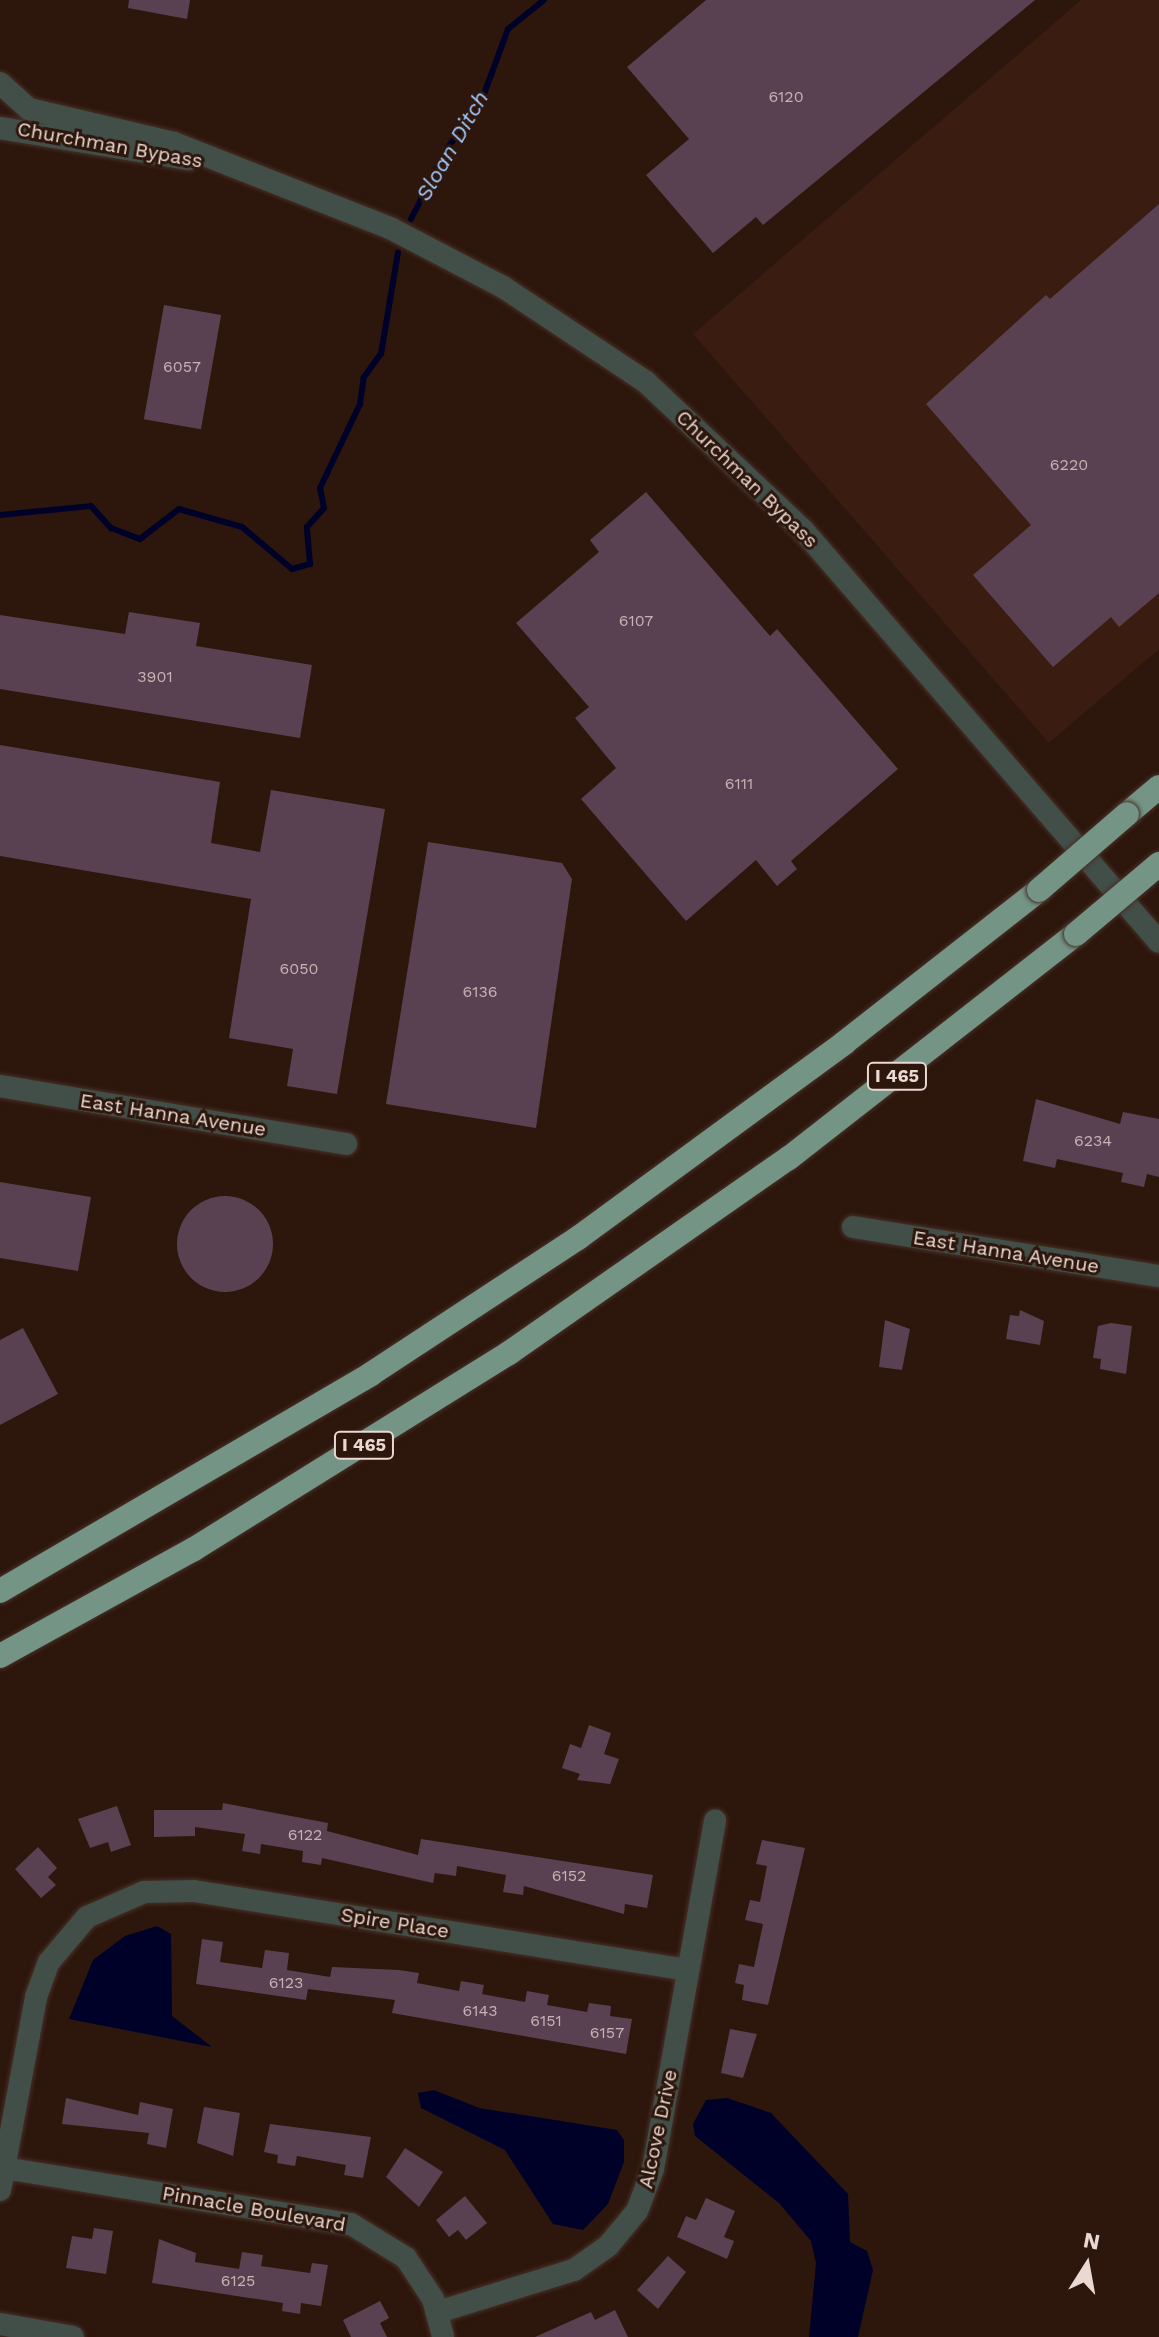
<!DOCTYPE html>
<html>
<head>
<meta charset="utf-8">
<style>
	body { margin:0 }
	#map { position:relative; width:1159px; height:2337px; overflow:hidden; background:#2d160c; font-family:"Work Sans",sans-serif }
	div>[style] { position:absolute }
	.built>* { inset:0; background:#3a1c10 }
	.water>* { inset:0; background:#000129 }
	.stream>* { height:6px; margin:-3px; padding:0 3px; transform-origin:3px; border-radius:3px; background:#000129 }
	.building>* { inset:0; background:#594151; transform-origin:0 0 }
	.round { border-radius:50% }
	.roads { filter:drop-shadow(0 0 2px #473128) drop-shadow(0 0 2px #473128) }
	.minor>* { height:22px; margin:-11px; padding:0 11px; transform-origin:11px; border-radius:11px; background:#424f49 }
	.highway>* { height:24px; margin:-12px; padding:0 12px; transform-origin:12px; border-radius:12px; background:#749486 }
	.bridges { filter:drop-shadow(0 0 2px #473128) drop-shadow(0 0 2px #473128) }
	.highway-bridge>* { height:24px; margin:-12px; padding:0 12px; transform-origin:12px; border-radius:12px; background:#749486 }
	span { translate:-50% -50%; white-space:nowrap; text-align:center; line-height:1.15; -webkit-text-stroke:6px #2d160c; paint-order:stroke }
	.number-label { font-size:16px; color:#c6b3b2 }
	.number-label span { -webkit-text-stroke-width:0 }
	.shield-label span { padding:2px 6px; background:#2d160c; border:2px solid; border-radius:6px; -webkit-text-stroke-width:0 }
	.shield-label { font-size:18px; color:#ead9d3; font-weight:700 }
	.street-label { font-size:20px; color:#ead9d3 }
	.water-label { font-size:22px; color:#a2cbff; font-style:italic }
	.north { position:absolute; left:1047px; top:2225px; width:80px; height:80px; -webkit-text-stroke:6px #2d160c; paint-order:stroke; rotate:11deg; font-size:22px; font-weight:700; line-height:32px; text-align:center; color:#ead9d3 }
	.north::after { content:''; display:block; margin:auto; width:28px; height:36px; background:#ead9d3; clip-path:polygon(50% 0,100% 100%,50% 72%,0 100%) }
</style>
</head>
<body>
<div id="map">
	<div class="built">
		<div style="clip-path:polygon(1081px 0,1159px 0,1159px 649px,1049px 743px,693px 334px)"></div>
	</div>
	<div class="water">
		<div style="clip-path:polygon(157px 1926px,171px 1934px,172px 2016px,212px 2047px,69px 2019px,93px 1960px,125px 1936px)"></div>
		<div style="clip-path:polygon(434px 2090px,479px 2108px,617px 2130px,624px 2140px,624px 2162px,608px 2204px,583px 2230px,553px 2224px,505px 2150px,421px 2108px,418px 2093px)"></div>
		<div style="clip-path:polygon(727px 2098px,771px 2113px,848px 2194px,850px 2242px,867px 2251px,873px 2270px,858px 2337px,809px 2337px,816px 2263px,811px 2241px,779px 2203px,695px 2136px,693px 2124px,706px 2100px)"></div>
	</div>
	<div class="stream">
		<div style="left:411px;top:219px;width:81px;rotate:-62.8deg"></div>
		<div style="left:448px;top:147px;width:53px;rotate:-52.7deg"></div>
		<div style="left:480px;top:105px;width:81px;rotate:-69.8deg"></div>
		<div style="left:508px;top:29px;width:46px;rotate:-38.9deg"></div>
		<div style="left:0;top:515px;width:91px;rotate:-5.6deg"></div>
		<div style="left:91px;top:506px;width:30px;rotate:48deg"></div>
		<div style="left:111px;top:528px;width:31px;rotate:21deg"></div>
		<div style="left:140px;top:539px;width:49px;rotate:-37.6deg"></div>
		<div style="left:179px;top:509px;width:66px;rotate:15.9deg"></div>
		<div style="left:242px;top:527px;width:65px;rotate:40deg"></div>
		<div style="left:292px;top:569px;width:19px;rotate:-16deg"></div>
		<div style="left:310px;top:564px;width:37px;rotate:-95deg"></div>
		<div style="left:307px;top:527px;width:25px;rotate:-48deg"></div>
		<div style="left:324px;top:508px;width:20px;rotate:-101deg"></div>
		<div style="left:320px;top:488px;width:93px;rotate:-64.5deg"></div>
		<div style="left:360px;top:404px;width:27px;rotate:-82deg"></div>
		<div style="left:364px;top:377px;width:29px;rotate:-54deg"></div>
		<div style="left:381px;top:354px;width:103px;rotate:-80.5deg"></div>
	</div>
	<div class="building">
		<div style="clip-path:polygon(129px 0,190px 0,187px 19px,128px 8px)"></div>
		<div style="clip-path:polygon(706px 0,1035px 0,763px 225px,756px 217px,713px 253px,646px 175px,689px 139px,627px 67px)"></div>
		<div style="clip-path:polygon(1159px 204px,1159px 593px,1119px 627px,1111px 617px,1053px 667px,973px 575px,1031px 525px,926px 404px,1046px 295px,1050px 299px)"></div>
		<div style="left:164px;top:305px;width:58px;height:116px;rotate:10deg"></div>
		<div style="clip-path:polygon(646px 492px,770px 636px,777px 629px,898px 769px,791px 861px,797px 869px,777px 886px,756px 860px,686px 921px,581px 799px,616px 768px,575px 718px,589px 707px,516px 623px,599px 552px,590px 540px)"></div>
		<div style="clip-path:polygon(129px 612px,200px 623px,196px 646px,312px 665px,300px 738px,0 689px,0 615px,125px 634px)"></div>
		<div style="clip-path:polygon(0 745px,220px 782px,211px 843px,260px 852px,271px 790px,385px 809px,337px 1094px,287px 1086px,293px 1049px,229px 1038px,251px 899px,0 856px)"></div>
		<div style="clip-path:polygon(428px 842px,562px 863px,572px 879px,536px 1128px,386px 1104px)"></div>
		<div style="clip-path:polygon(1036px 1099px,1120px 1124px,1123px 1112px,1159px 1119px,1159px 1177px,1147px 1174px,1144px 1187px,1121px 1182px,1123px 1173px,1057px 1159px,1055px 1168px,1023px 1161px)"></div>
		<div style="clip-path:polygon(0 1182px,91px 1197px,78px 1271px,0 1258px)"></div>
		<div class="round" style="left:177px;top:1196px;width:96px;height:96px"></div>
		<div style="clip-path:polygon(1020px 1310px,1044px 1321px,1040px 1345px,1006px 1339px,1010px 1315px,1019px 1316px)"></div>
		<div style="clip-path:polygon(885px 1320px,910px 1329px,902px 1370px,879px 1367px)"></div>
		<div style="clip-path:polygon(1111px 1323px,1132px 1326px,1126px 1374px,1100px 1369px,1101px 1359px,1093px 1358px,1098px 1326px)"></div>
		<div style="clip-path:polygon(23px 1328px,58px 1394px,0 1425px,0 1340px)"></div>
		<div style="clip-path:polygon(589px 1725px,611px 1733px,604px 1754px,619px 1759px,610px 1784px,577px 1780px,580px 1774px,562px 1768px,570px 1744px,581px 1748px)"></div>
		<div style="clip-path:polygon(223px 1803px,328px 1823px,327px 1831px,418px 1855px,421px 1839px,653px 1875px,647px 1908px,625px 1904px,624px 1914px,524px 1886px,523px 1895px,503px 1892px,506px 1875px,457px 1866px,456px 1876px,435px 1873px,433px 1883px,322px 1858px,321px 1865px,302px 1862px,303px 1851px,261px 1844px,260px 1854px,242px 1851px,245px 1834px,195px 1827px,195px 1836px,154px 1837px,154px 1810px,222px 1810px)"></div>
		<div style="clip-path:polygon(117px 1806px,131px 1845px,111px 1852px,108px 1842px,90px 1848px,78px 1819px)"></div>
		<div style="clip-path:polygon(762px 1840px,805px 1848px,768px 2005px,742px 2000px,744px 1985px,735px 1983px,739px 1964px,754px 1967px,763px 1924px,745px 1920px,750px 1900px,760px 1902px,767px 1866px,756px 1864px)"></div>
		<div style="clip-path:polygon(38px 1847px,57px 1868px,48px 1877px,56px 1885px,41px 1898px,15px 1869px)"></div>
		<div style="clip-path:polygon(202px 1939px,223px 1942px,220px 1962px,262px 1968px,265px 1950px,289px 1953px,287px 1970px,330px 1977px,332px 1967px,399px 1970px,419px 1973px,417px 1983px,459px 1991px,461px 1981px,484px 1985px,482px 1994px,525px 2002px,527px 1991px,549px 1995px,547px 2005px,587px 2012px,589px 2003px,611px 2006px,610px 2016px,632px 2019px,626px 2054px,392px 2013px,395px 2000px,308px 1989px,306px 2000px,196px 1984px)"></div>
		<div style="clip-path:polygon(730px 2029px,757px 2034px,743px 2078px,721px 2073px)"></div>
		<div style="clip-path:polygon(66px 2098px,138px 2115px,140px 2102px,173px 2109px,166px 2148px,147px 2144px,149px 2133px,62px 2124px)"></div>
		<div style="clip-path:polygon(204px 2107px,240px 2113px,233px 2156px,197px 2143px)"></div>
		<div style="clip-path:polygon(270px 2124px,371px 2137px,363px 2178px,344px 2175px,346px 2165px,297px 2156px,295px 2166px,277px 2163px,278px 2155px,264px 2152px)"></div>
		<div style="clip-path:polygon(405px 2148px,443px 2172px,419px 2207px,386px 2177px)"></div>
		<div style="clip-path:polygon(465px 2196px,487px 2223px,466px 2240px,458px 2230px,449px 2237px,436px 2220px)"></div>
		<div style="clip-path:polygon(706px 2198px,735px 2211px,724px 2237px,734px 2241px,727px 2259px,677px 2237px,686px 2216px,696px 2220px)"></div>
		<div style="clip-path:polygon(94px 2228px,113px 2231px,106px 2274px,66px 2268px,72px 2236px,92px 2239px)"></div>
		<div style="clip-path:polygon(159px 2239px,196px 2253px,195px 2262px,239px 2269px,242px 2252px,263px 2255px,261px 2266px,310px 2273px,312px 2263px,328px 2265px,321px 2306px,301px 2303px,300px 2314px,282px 2311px,283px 2303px,152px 2283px)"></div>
		<div style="clip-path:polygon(668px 2256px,686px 2272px,658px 2309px,637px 2290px)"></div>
		<div style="clip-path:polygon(380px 2301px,389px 2318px,380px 2323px,387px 2337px,351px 2337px,343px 2320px)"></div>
		<div style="clip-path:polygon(615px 2310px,628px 2337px,535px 2337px,591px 2312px,595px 2320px)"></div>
	</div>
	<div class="roads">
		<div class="minor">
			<div style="left:0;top:83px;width:39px;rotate:42deg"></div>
			<div style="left:29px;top:109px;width:149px;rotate:13.2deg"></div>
			<div style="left:174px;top:143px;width:234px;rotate:21.5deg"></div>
			<div style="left:392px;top:229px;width:125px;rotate:27.6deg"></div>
			<div style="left:503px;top:287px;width:172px;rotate:33.6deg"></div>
			<div style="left:646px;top:382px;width:216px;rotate:43.3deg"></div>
			<div style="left:803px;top:530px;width:544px;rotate:49.17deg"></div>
			<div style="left:0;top:128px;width:191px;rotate:9.4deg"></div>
			<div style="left:0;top:1086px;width:351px;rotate:9.5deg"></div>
			<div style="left:853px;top:1227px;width:310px;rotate:9.1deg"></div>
			<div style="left:4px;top:2168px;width:351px;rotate:9.2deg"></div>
			<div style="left:351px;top:2224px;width:65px;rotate:31.7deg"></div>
			<div style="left:406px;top:2258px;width:49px;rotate:56.6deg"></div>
			<div style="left:433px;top:2299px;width:39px;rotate:75deg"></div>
			<div style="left:0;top:2190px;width:196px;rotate:-79.4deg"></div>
			<div style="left:36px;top:1997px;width:37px;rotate:-70deg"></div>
			<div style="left:49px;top:1962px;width:59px;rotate:-49.8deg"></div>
			<div style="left:87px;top:1917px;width:62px;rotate:-23.7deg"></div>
			<div style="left:144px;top:1892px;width:50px;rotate:-1.1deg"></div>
			<div style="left:194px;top:1891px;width:500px;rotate:9.09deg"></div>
			<div style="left:438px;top:2312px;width:142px;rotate:-17.2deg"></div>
			<div style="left:574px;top:2270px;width:42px;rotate:-35.2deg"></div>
			<div style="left:608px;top:2246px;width:45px;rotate:-50.4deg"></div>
			<div style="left:637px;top:2211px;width:45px;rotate:-69.1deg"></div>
			<div style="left:653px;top:2169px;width:354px;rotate:-79.9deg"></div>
			<div style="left:0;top:2324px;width:74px;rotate:10.1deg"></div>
		</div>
		<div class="highway">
			<div style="left:1127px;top:814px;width:42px;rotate:-40.2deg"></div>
			<div style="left:0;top:1591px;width:430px;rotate:-30.3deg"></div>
			<div style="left:371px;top:1374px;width:248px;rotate:-33.3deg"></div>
			<div style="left:578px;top:1238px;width:330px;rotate:-36.2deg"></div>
			<div style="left:844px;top:1043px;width:248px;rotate:-38.1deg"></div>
			<div style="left:0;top:1656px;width:222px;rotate:-28.9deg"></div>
			<div style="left:194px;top:1549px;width:371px;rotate:-31.9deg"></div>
			<div style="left:509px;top:1353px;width:341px;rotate:-34.9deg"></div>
			<div style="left:789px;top:1158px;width:364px;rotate:-38deg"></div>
		</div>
	</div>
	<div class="bridges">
		<div class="highway-bridge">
			<div style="left:1039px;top:890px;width:116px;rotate:-40.8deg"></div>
			<div style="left:1076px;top:934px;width:109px;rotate:-40.1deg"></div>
		</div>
	</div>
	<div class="number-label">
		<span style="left:786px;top:97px">6120</span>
		<span style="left:182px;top:367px">6057</span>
		<span style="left:1069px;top:465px">6220</span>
		<span style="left:636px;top:621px">6107</span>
		<span style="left:155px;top:677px">3901</span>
		<span style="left:739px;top:784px">6111</span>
		<span style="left:299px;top:969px">6050</span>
		<span style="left:480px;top:992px">6136</span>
		<span style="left:1093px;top:1141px">6234</span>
		<span style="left:305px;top:1835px">6122</span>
		<span style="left:569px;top:1876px">6152</span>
		<span style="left:286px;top:1983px">6123</span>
		<span style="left:480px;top:2011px">6143</span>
		<span style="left:546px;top:2021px">6151</span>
		<span style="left:607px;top:2033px">6157</span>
		<span style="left:238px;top:2281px">6125</span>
	</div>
	<div class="shield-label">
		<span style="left:897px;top:1076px">I 465</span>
		<span style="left:364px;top:1445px">I 465</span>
	</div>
	<div class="street-label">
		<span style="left:110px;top:145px;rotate:10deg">Churchman Bypass</span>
		<span style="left:747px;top:479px;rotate:44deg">Churchman Bypass</span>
		<span style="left:173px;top:1115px;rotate:9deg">East Hanna Avenue</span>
		<span style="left:1006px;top:1252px;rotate:9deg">East Hanna Avenue</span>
		<span style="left:395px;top:1923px;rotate:9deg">Spire Place</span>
		<span style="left:658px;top:2129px;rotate:-78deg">Alcove Drive</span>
		<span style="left:254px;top:2209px;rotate:10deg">Pinnacle Boulevard</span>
	</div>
	<div class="water-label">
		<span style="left:452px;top:146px;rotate:-60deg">Sloan Ditch</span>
	</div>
	<div class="north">N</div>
</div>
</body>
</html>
